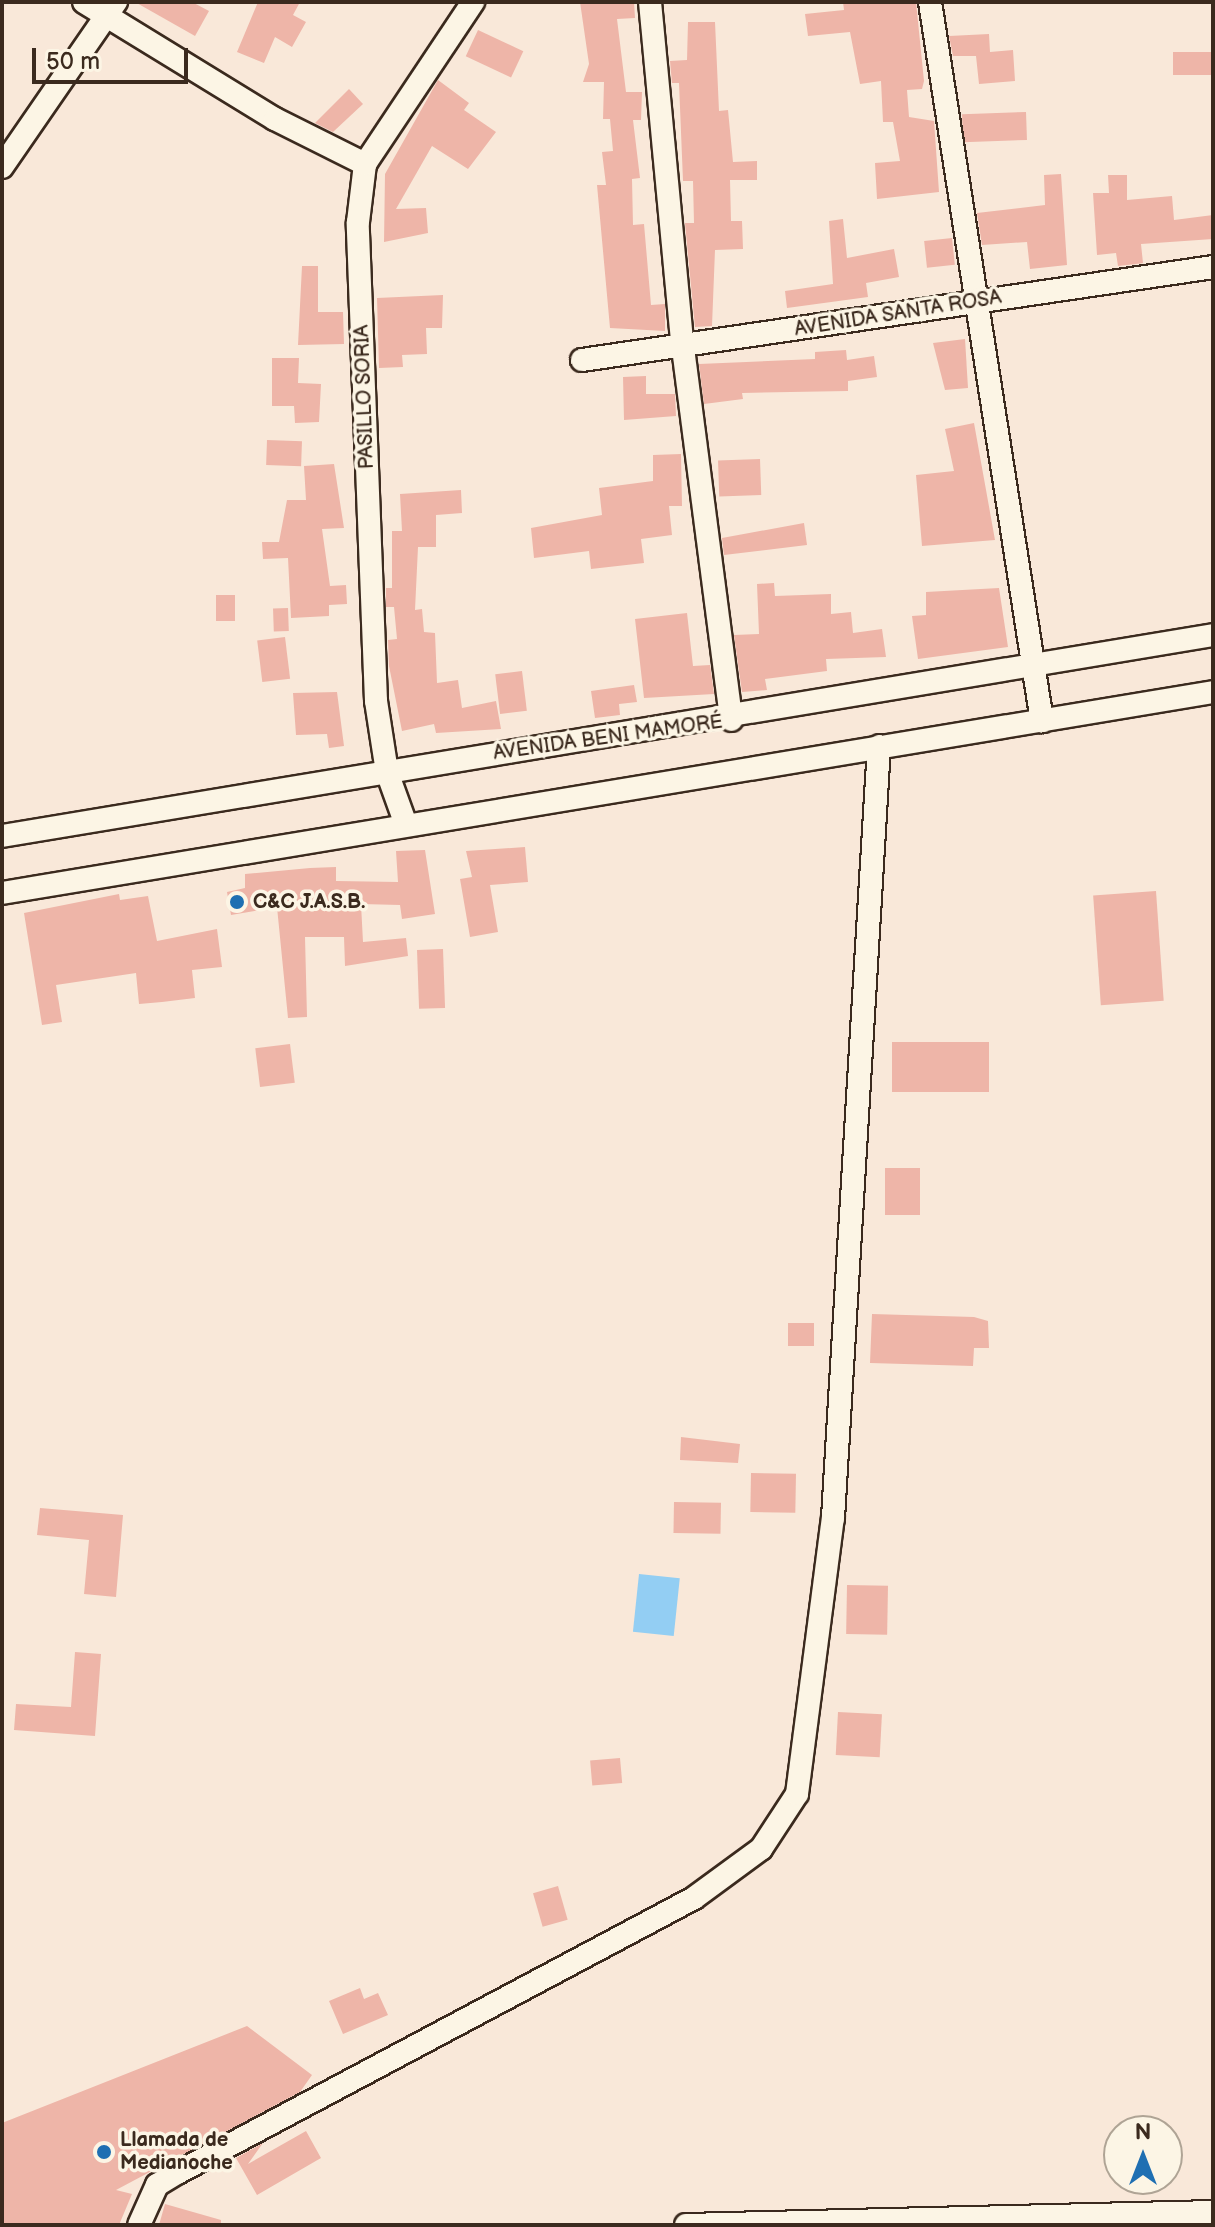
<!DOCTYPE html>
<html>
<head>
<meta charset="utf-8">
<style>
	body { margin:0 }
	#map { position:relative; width:1215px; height:2227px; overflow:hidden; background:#f9e8d9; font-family:"Balsamiq Sans",sans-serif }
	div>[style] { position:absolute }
	.water>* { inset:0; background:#93cef3; transform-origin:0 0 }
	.building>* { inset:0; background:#eeb5a8; transform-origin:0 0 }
	.roads { filter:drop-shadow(2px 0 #3b2a1e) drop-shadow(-2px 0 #3b2a1e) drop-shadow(0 2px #3b2a1e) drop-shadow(0 -2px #3b2a1e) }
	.minor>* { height:22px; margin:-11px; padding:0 11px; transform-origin:11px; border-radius:11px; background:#fcf5e5 }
	.dots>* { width:22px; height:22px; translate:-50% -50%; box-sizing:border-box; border:4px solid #fcf5e5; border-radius:50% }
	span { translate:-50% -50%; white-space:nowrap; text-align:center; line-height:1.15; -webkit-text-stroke:7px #fcf5e5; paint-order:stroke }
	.street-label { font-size:20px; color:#3b2a1e }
	.poi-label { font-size:20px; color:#3b2a1e; font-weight:700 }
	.left { translate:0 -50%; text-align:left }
	.frame { position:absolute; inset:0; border:4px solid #3b2a1e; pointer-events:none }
	.north { position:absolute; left:1103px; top:2115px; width:80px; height:80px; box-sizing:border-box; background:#fcf5e5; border:2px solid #afa495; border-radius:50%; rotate:0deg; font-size:22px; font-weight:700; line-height:32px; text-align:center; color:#3b2a1e }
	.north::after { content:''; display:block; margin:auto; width:28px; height:36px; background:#1f6fb2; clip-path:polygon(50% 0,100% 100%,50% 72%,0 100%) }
	.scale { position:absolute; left:32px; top:48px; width:156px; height:36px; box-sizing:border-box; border:4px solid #3b2a1e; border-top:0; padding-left:10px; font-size:24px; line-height:28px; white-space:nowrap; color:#3b2a1e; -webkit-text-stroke:6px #fcf5e5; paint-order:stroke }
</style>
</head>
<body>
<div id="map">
	<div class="water">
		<div style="left:639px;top:1574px;width:41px;height:58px;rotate:6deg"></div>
	</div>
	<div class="building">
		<div style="clip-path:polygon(135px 2px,192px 2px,209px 11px,195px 36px)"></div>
		<div style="clip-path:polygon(258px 2px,300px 2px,293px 15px,306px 22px,292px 47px,275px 37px,264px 63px,237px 52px)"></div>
		<div style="clip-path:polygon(580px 2px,634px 2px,635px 18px,617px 19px,626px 92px,642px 92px,641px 120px,633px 120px,640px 178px,632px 179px,633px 225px,644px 224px,651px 305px,665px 304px,665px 331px,610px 328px,597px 185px,606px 185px,602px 152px,613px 151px,610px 119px,603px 119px,604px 82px,583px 82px,589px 64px)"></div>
		<div style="clip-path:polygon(843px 2px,916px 2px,924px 81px,922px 89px,907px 90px,909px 117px,934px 121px,939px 192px,877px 199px,875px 163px,900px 161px,893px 122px,883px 122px,881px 81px,860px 84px,850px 32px,808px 36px,805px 14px,844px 10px)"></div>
		<div style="clip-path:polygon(688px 22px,715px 22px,719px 111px,728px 110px,733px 162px,757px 161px,757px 180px,730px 180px,731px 221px,742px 221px,743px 249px,715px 250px,712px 326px,695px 327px,685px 223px,694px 223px,693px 181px,683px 181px,679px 83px,672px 83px,670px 61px,687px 60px)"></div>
		<div style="left:478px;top:30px;width:50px;height:29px;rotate:25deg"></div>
		<div style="clip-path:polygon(989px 34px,990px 52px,1013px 50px,1015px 81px,979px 84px,976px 56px,953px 56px,949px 36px)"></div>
		<div style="left:1213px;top:52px;width:23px;height:40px;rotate:90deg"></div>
		<div style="clip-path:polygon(438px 80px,469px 103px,464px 110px,496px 132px,468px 169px,432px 146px,396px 209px,426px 208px,428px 233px,384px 242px,385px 174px)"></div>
		<div style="clip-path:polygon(349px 89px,363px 104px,333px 132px,315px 123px)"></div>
		<div style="left:1026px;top:112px;width:28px;height:64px;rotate:88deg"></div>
		<div style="clip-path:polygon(1061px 174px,1067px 265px,1030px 269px,1027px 242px,982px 245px,977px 213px,1045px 205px,1044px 175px)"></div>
		<div style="clip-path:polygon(1108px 175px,1127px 175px,1127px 200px,1172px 196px,1174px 220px,1213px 215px,1213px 239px,1141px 244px,1143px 263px,1136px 264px,1118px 266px,1116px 253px,1097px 255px,1093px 193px,1109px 193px)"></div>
		<div style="clip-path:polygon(843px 219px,847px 258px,894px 249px,899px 277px,866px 283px,868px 297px,787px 308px,785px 291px,833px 284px,829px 221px)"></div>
		<div style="left:952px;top:238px;width:27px;height:28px;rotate:84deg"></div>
		<div style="clip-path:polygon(302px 266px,318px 266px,318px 312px,343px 312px,344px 344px,298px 345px)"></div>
		<div style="clip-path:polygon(443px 295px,442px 328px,426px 328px,427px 354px,402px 355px,403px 367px,379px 368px,377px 298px)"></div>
		<div style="clip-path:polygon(965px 339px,968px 388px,945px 390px,933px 343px)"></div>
		<div style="clip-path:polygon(846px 350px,847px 360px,874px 356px,877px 377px,848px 381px,848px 391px,742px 393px,743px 399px,704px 404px,699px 364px,815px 359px,815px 352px)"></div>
		<div style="clip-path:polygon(272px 358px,299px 358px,298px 383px,321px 384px,319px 422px,295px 423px,294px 406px,272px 406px)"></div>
		<div style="clip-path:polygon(646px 376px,646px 394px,675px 394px,676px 416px,624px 420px,623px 377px)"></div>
		<div style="clip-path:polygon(974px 423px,995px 540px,922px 546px,916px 475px,954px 471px,945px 429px)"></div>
		<div style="left:267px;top:440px;width:35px;height:25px;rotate:2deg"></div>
		<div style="clip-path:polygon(681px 454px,682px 506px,669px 506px,672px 535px,641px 539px,644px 563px,591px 569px,589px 551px,534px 558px,531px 528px,602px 515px,599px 488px,653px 481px,653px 455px)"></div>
		<div style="left:760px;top:459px;width:36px;height:42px;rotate:88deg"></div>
		<div style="clip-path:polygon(334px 464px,344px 528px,322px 529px,330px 586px,346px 585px,347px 604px,329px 605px,329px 616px,291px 618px,288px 558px,263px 559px,262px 542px,279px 542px,287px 500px,306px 500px,304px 466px)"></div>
		<div style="clip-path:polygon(461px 490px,462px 513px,436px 515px,436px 547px,418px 547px,415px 610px,422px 609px,424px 632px,435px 633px,437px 683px,458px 680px,462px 708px,496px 701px,501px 729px,436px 733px,434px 724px,402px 731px,389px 666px,388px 640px,397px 639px,394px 607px,386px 607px,386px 588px,392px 588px,392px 531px,402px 531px,400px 494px)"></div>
		<div style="clip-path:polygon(804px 523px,807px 545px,724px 555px,722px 538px)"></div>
		<div style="clip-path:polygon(774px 583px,775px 596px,831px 594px,831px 614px,851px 612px,853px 633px,882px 629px,886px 657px,826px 659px,827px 671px,765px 679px,767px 690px,742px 692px,734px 635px,759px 634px,757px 584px)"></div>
		<div style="clip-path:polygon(999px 588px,1008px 647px,918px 659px,912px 616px,926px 615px,926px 592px)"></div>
		<div style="left:216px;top:595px;width:19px;height:26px"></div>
		<div style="left:288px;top:608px;width:23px;height:15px;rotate:88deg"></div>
		<div style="clip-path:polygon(687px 613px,693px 666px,710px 665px,714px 694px,644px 698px,635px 619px)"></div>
		<div style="left:285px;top:637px;width:42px;height:28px;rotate:83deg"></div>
		<div style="left:522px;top:671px;width:40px;height:27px;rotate:83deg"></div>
		<div style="clip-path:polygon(634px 685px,637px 702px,619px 704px,620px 715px,595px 718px,591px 691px)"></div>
		<div style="clip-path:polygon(337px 692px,344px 746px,329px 748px,327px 734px,296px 735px,293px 693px)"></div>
		<div style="clip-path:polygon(525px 847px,528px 882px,490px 885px,498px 932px,470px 937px,460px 879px,472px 877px,466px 851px)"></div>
		<div style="clip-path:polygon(425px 850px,435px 914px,402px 919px,400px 905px,361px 904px,363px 942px,406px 938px,408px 956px,345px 966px,344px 937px,305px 937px,307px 1017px,288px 1018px,277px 907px,231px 915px,227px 892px,245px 888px,245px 874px,310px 868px,336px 867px,336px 881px,398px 882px,396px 851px)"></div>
		<div style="left:1156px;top:891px;width:110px;height:63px;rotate:86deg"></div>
		<div style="clip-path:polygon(119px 894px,120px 900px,148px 896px,157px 941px,217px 929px,222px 967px,192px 970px,195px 998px,162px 1002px,139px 1004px,136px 973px,56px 985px,62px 1022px,42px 1025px,24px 913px)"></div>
		<div style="left:443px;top:949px;width:59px;height:26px;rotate:88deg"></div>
		<div style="left:989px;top:1042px;width:50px;height:97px;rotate:90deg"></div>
		<div style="left:290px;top:1044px;width:39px;height:35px;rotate:83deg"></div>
		<div style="left:885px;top:1168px;width:35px;height:47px"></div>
		<div style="clip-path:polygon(872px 1314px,974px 1317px,988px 1321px,989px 1348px,974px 1348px,973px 1366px,870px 1363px)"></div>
		<div style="left:788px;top:1323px;width:26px;height:23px"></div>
		<div style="clip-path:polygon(681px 1437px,740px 1444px,738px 1463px,680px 1460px)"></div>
		<div style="left:751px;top:1473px;width:45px;height:39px;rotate:1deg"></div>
		<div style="left:674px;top:1502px;width:47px;height:31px;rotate:1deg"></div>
		<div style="clip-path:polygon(40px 1508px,123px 1515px,116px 1597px,84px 1594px,89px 1540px,37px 1535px)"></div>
		<div style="left:847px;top:1585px;width:41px;height:49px;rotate:1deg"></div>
		<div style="clip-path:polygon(75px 1652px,101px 1654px,95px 1736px,14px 1730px,16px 1704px,71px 1707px)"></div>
		<div style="left:838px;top:1712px;width:44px;height:43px;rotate:3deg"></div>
		<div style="left:620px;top:1758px;width:25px;height:30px;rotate:85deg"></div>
		<div style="left:558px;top:1886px;width:35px;height:26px;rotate:74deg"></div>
		<div style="clip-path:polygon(360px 1988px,364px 1999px,378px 1993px,388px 2015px,343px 2034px,329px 2001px)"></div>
		<div style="clip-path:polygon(247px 2026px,312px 2075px,300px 2092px,116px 2190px,132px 2194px,119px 2225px,2px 2225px,2px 2123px)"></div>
		<div style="clip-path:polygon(306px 2131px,321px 2158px,257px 2195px,236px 2158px,263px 2143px,248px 2164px)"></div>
		<div style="clip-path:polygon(165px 2204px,221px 2220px,221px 2225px,159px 2225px)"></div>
	</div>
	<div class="roads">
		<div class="minor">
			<div style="left:84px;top:2px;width:224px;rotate:31.5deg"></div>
			<div style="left:275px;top:119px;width:101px;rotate:26.6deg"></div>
			<div style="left:650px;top:2px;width:348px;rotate:84.6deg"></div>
			<div style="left:683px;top:348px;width:375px;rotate:82.6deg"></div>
			<div style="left:930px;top:2px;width:728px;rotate:81.15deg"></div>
			<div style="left:2px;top:167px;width:201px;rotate:-55.4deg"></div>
			<div style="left:582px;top:360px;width:638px;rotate:-8.38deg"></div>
			<div style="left:405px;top:822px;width:53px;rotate:-109.8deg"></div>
			<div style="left:387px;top:772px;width:72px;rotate:-98.8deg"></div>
			<div style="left:376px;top:701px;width:479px;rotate:-92.2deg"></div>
			<div style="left:358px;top:222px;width:58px;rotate:-83.1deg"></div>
			<div style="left:365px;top:164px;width:195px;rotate:-56.3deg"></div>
			<div style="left:2px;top:836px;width:1228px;rotate:-9.42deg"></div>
			<div style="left:2px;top:893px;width:1228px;rotate:-9.42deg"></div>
			<div style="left:139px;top:2225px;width:44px;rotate:-65.8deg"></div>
			<div style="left:157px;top:2185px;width:26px;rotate:-31deg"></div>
			<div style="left:179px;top:2172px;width:583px;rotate:-28.01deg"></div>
			<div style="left:694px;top:1898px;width:83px;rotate:-36.2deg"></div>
			<div style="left:761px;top:1849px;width:66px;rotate:-56.8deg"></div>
			<div style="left:797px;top:1794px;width:278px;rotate:-82.6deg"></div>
			<div style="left:833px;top:1518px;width:773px;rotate:-86.59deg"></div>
			<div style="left:686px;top:2225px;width:527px;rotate:-1.41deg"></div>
		</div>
	</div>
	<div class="dots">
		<div style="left:237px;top:902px;background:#1f6fb2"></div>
		<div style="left:104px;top:2152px;background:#1f6fb2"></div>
	</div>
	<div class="street-label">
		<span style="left:898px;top:314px;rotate:-9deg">AVENIDA SANTA ROSA</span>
		<span style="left:365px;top:397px;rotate:-92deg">PASILLO SORIA</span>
		<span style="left:608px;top:738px;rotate:-8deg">AVENIDA BENI MAMORÉ</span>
	</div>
	<div class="poi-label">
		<span class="left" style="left:253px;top:902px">C&amp;C J.A.S.B.</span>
		<span class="left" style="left:120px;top:2152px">Llamada de<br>Medianoche</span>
	</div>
	<div class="frame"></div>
	<div class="north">N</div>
	<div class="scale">50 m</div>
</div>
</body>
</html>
